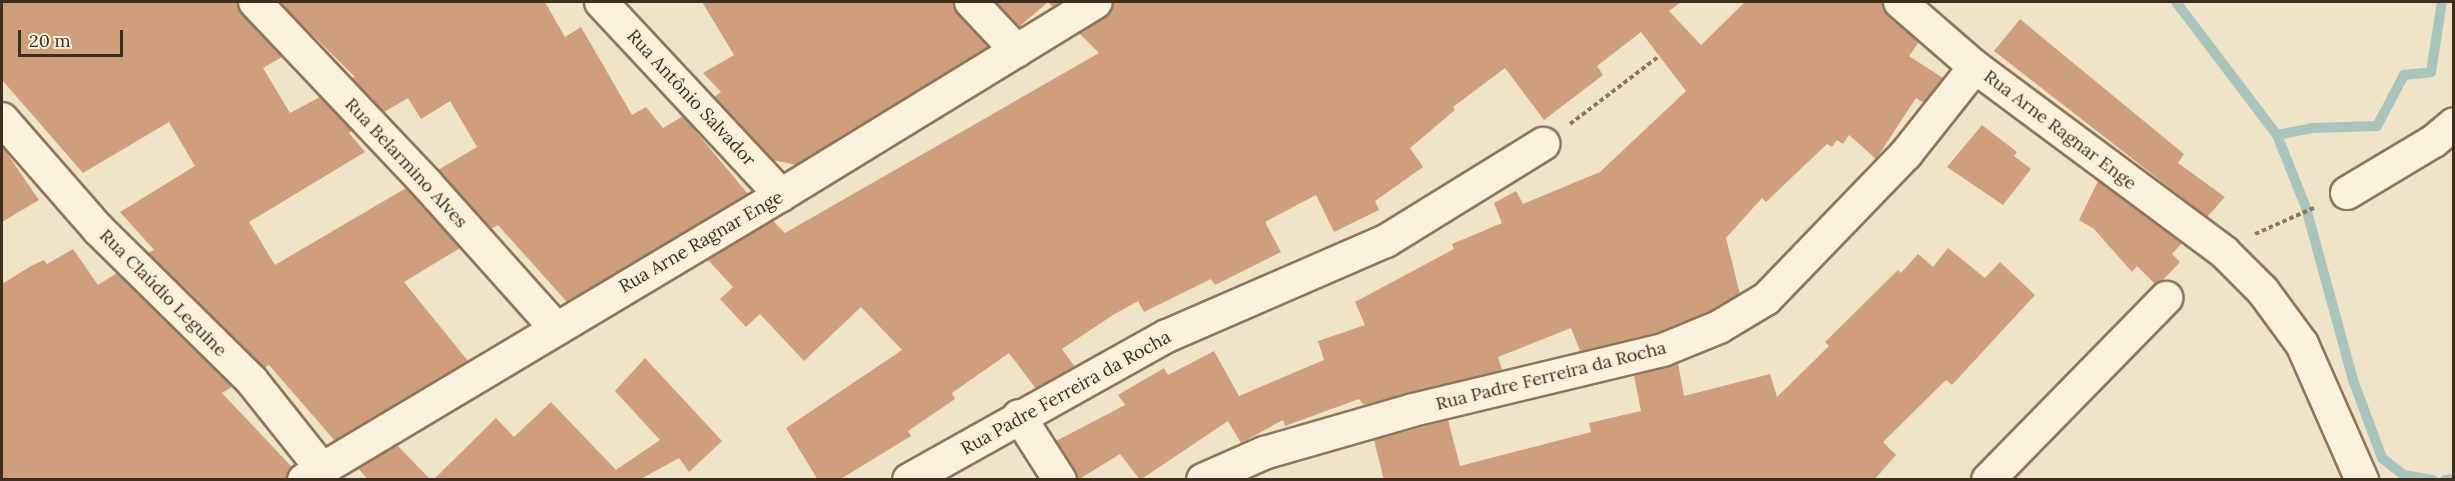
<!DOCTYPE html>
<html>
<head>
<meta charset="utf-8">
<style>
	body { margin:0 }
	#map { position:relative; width:2455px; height:481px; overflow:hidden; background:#f0e4c8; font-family:Lora,serif }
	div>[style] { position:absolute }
	.stream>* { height:10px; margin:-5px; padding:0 5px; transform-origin:5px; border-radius:5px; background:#a9c4bc }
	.building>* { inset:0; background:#cf9f7d }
	.path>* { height:4px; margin-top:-2px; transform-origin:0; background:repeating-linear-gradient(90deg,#8d765c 0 4.5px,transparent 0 7.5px) }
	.roads { filter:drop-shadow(2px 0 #8d765c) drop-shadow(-2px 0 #8d765c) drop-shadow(0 2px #8d765c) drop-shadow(0 -2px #8d765c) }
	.street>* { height:32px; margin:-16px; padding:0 16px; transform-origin:16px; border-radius:16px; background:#faf1dc }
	span { translate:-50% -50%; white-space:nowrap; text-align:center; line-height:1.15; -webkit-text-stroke:5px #f7eed8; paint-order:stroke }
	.street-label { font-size:18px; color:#3d2e20 }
	.frame { position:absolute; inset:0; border:3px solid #3d2e20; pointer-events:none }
	.scale { position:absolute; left:18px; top:30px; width:105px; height:27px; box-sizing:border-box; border:3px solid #3d2e20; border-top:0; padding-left:8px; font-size:18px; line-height:21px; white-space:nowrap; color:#3d2e20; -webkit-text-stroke:4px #f7eed8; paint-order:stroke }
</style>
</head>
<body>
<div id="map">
	<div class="stream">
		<div style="left:2176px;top:2px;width:167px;rotate:52.8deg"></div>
		<div style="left:2277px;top:135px;width:79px;rotate:68.3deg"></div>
		<div style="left:2306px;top:208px;width:178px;rotate:74.7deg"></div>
		<div style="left:2353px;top:380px;width:83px;rotate:69.6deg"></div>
		<div style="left:2382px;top:458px;width:28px;rotate:38deg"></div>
		<div style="left:2404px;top:475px;width:29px;rotate:10deg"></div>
		<div style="left:2277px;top:135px;width:37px;rotate:-11deg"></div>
		<div style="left:2313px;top:128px;width:64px;rotate:-1.8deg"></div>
		<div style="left:2377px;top:126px;width:58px;rotate:-62.1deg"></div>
		<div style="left:2404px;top:75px;width:27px;rotate:-6deg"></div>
		<div style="left:2431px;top:72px;width:71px;rotate:-81.1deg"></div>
		<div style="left:2445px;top:480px;width:9px;rotate:-6deg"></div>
	</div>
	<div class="building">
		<div style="clip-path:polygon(2px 2px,238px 2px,242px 14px,282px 57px,263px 68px,290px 113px,320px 97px,352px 131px,349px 133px,365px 152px,249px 222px,275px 265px,406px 188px,460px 248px,404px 282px,468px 361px,335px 441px,269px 365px,264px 368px,148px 253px,154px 250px,120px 212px,195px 166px,169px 122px,83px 173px,2px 80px)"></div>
		<div style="clip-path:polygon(279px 2px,545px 2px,565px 37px,581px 27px,632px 115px,646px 107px,663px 128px,683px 116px,748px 194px,567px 302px,498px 225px,491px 229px,438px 170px,477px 147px,450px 101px,421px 119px,408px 98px,384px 112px,352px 78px,355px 77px)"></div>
		<div style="clip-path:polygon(702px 2px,954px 2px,958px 14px,988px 47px,796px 165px,773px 160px,714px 97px,721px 92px,703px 73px,734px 55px)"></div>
		<div style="clip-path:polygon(995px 2px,1062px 2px,1053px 7px,1048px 2px,1019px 27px)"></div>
		<div style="clip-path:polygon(1114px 2px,1681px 2px,1669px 11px,1701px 45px,1745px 2px,1882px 2px,1888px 15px,1919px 42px,1909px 56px,1943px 78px,1924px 103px,1916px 98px,1876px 159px,1849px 135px,1843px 144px,1837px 140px,1832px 147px,1827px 144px,1766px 202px,1762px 198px,1726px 238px,1740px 294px,1711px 311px,1657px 333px,1580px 351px,1571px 328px,1498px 357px,1502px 370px,1364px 405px,1359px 399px,1285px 426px,1283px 420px,1241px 443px,1228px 421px,1140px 480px,1120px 454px,1078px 480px,1056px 441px,1125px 405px,1118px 395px,1164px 368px,1168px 375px,1214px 351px,1239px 396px,1324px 360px,1318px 341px,1365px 325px,1355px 302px,1454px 249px,1452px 244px,1502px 223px,1494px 203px,1516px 191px,1523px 204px,1600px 172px,1686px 91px,1641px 32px,1597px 66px,1603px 75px,1544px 120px,1505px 68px,1453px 107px,1455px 110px,1410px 148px,1423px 167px,1375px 201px,1379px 210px,1334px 232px,1316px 195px,1265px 222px,1281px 252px,1215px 285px,1211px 279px,1144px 312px,1138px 301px,1113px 315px,1062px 349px,1075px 367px,1036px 389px,1009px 353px,952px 393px,955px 399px,908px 431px,911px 436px,839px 480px,818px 480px,786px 428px,902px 350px,861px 307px,804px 361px,760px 314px,746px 327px,720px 299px,733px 287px,708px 260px,773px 221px,785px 233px,1099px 53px,1079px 33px,1106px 17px)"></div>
		<div style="clip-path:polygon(2020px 19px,2184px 154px,2178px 163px,2225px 197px,2207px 217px,1994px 51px)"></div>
		<div style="clip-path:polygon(1982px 125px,2017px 152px,2014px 156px,2031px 169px,2003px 205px,1947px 167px)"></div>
		<div style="clip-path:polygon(2px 146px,39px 200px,2px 222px)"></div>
		<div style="clip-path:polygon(2098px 181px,2182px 243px,2172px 254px,2180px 262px,2162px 281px,2155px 284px,2137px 266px,2132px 272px,2094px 229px,2079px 220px)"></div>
		<div style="clip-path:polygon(1948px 248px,1985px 278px,2000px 262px,2035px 295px,1952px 385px,1946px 380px,1883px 442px,1896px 455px,1874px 480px,1384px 480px,1374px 440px,1448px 420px,1460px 466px,1591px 432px,1589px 423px,1641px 411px,1634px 376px,1678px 363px,1684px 396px,1770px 374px,1777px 397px,1829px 346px,1825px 342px,1898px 270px,1901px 273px,1918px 254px,1933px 267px)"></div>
		<div style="clip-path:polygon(73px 249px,98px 285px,117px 273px,232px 387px,222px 393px,292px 467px,286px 480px,2px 480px,2px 284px,31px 266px,44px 260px,47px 264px)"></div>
		<div style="clip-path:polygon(645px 358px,722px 441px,689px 472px,679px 458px,639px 480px,433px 480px,496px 418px,514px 437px,551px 402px,616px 470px,660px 440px,615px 391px)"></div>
		<div style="clip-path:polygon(397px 445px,431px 480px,368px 480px,358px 468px)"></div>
	</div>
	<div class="path">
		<div style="left:1570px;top:124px;width:111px;rotate:-37.3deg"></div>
		<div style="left:2255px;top:234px;width:67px;rotate:-23.9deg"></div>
	</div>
	<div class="roads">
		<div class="street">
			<div style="left:255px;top:2px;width:250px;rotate:46.6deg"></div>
			<div style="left:427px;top:184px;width:192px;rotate:48.2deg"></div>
			<div style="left:601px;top:2px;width:264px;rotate:47deg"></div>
			<div style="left:971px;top:2px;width:67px;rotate:46.8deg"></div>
			<div style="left:1900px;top:2px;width:99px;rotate:40.9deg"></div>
			<div style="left:1975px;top:67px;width:310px;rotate:36.6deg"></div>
			<div style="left:2224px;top:252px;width:55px;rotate:45deg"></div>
			<div style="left:2263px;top:291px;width:66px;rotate:53.7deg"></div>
			<div style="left:2302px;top:344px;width:149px;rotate:66.2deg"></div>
			<div style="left:2px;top:119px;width:147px;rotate:48.9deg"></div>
			<div style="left:99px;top:230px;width:215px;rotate:44.6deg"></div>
			<div style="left:252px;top:381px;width:112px;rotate:51.5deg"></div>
			<div style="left:2347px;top:193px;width:101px;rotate:-30.9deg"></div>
			<div style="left:2434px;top:141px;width:26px;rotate:-40deg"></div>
			<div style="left:1019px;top:416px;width:76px;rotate:57.4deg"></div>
			<div style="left:304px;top:480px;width:556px;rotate:-30.86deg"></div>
			<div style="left:781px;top:195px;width:369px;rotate:-31.5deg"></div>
			<div style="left:909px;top:480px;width:295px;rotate:-29.2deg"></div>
			<div style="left:1167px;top:336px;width:239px;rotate:-23.5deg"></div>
			<div style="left:1386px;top:241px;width:185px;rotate:-31.7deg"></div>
			<div style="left:1203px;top:480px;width:67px;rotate:-23.9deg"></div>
			<div style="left:1264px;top:453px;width:155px;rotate:-16.1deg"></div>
			<div style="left:1413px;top:410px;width:257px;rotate:-13.5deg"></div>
			<div style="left:1663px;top:350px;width:61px;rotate:-22.3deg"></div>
			<div style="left:1719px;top:327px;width:55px;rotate:-30.8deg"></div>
			<div style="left:1766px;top:299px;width:202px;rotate:-46deg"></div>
			<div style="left:1906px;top:154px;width:111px;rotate:-51.6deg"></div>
			<div style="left:1988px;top:480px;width:255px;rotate:-45.6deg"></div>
		</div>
	</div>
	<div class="street-label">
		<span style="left:691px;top:98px;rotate:47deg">Rua Antônio Salvador</span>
		<span style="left:2060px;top:130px;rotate:37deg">Rua Arne Ragnar Enge</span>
		<span style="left:406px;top:163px;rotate:47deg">Rua Belarmino Alves</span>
		<span style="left:701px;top:242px;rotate:-30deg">Rua Arne Ragnar Enge</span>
		<span style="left:163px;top:293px;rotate:45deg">Rua Claúdio Leguine</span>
		<span style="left:1551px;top:376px;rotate:-14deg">Rua Padre Ferreira da Rocha</span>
		<span style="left:1066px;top:393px;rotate:-29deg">Rua Padre Ferreira da Rocha</span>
	</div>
	<div class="frame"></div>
	<div class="scale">20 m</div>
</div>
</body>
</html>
